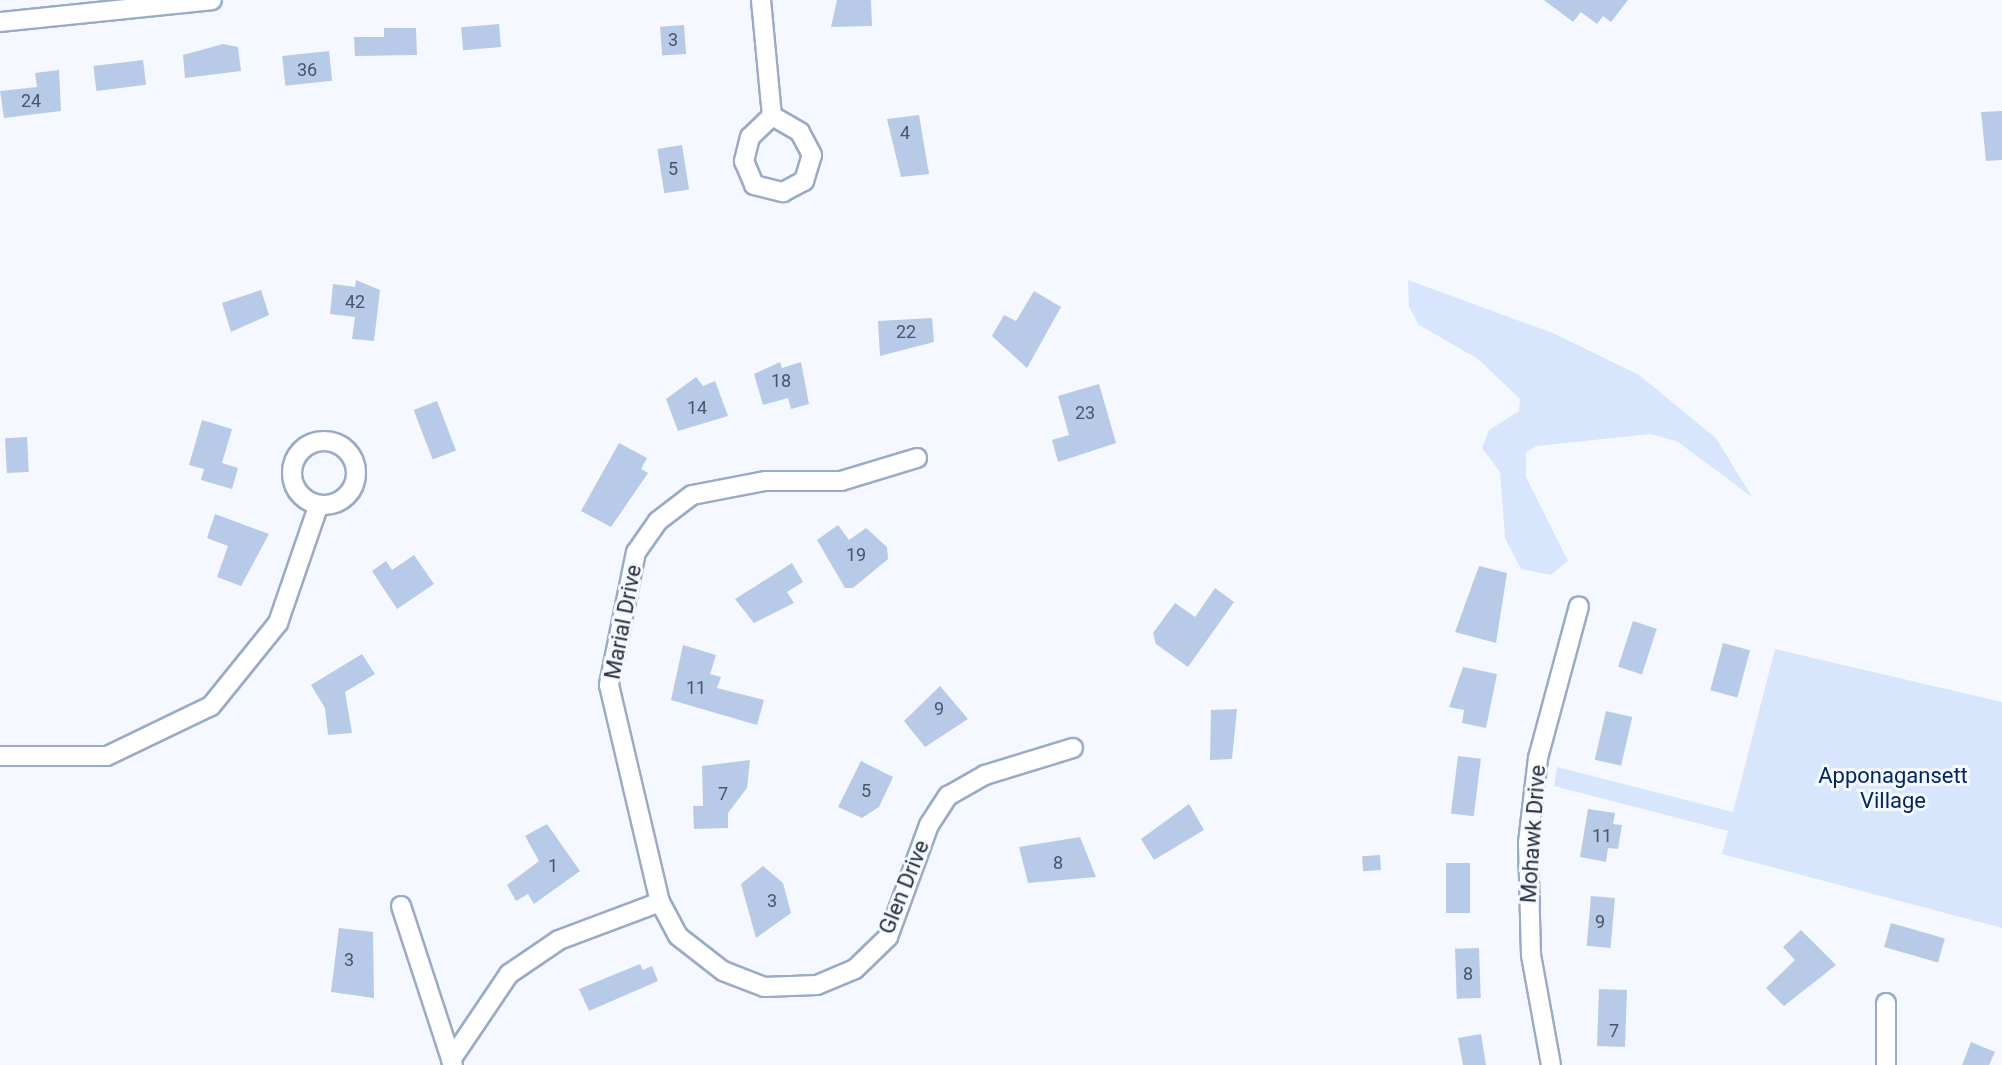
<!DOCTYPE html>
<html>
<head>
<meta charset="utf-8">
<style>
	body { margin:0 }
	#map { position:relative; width:2002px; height:1065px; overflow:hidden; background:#f5f9ff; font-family:Roboto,sans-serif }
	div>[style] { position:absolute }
	.green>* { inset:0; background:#d7e6fd }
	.building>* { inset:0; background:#b7cae8; transform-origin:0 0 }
	.roads { filter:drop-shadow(2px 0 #99abc8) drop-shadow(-2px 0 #99abc8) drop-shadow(0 2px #99abc8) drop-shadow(0 -2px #99abc8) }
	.street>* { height:18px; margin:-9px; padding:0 9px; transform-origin:9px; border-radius:9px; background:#fff }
	.street>.ring { margin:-9px; padding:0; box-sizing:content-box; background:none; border:18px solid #fff; border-radius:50% }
	span { translate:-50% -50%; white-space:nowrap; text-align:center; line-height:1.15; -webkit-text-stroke:6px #f5f9ff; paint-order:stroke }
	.number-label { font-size:18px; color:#4a5565 }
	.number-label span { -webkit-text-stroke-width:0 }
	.street-label { font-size:22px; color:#262e39 }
	.park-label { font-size:22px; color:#002762 }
</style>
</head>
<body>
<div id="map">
	<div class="green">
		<div style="clip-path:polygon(1408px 280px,1553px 333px,1639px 375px,1716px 438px,1752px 497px,1678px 442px,1651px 434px,1537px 446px,1526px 452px,1526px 477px,1568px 561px,1551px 575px,1521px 569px,1505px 538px,1500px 472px,1482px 448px,1489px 430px,1519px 411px,1520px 399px,1478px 359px,1419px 325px,1409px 307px)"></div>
		<div style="clip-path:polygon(1775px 649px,2002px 702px,2002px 928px,1722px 854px,1728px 831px,1554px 786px,1557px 767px,1733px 812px)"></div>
	</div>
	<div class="building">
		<div style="clip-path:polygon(837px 0,871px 0,872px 26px,831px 27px)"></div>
		<div style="clip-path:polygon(1544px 0,1628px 0,1611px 22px,1603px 16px,1597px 24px,1581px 12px,1573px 22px)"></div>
		<div style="left:499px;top:24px;width:23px;height:38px;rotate:85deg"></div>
		<div style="left:684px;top:25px;width:29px;height:24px;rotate:86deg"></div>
		<div style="clip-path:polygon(384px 28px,416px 28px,417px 55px,355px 56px,354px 37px,384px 37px)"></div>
		<div style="clip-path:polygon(223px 44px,238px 47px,241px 71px,185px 78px,183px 55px)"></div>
		<div style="left:329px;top:51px;width:30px;height:47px;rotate:84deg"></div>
		<div style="left:143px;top:60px;width:25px;height:50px;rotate:83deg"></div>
		<div style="clip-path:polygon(59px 70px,61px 111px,4px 118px,0 91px,37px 87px,35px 73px)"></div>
		<div style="clip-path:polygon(2002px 111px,2002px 160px,1986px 161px,1981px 112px)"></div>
		<div style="clip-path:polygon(919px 115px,929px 174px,901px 177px,887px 119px)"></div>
		<div style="left:682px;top:145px;width:45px;height:25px;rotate:81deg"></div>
		<div style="clip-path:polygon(356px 280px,380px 290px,374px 341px,352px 339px,355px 317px,330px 314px,333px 284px,355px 287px)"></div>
		<div style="clip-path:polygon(261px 290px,269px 315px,231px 332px,222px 303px)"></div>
		<div style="clip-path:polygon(1034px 291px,1061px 307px,1027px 368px,992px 336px,1004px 315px,1016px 321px)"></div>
		<div style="clip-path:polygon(932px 318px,934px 342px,880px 356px,878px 321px)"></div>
		<div style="clip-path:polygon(780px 362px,782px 368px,801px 362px,809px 404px,791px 409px,788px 398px,763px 405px,754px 374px)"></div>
		<div style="clip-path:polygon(696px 377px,703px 386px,715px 381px,728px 416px,678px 431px,666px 399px)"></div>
		<div style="clip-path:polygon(1099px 384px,1116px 443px,1058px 462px,1052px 440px,1069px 435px,1058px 396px)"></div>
		<div style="left:437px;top:401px;width:53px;height:25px;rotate:69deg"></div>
		<div style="clip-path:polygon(202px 420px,232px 429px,222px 463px,238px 468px,232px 489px,201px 480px,204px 469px,189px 465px)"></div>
		<div style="left:27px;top:437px;width:35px;height:22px;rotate:87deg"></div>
		<div style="clip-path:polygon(619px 443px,647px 458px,641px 469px,648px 473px,611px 527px,581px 511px)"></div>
		<div style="clip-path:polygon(215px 514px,269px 534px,241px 586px,217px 577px,228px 546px,207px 538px)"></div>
		<div style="clip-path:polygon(838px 525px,849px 540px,866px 528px,887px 547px,888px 559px,853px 588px,845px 588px,817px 540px)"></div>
		<div style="clip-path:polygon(414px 555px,434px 584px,397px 609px,372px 571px,386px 561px,392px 570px)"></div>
		<div style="clip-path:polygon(792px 563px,803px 582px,787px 592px,794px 603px,754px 623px,735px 599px)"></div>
		<div style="clip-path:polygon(1479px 566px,1507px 573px,1496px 643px,1455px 632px)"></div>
		<div style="clip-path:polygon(1215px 588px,1234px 602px,1188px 667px,1156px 644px,1153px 633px,1175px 603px,1195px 617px)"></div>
		<div style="left:1633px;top:621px;width:25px;height:48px;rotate:18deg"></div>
		<div style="left:1723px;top:643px;width:28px;height:49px;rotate:15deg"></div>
		<div style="clip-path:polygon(683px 645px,716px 655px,710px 674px,721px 677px,717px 688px,764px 700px,757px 725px,671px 700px)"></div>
		<div style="clip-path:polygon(362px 654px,375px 674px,345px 692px,352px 733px,328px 735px,325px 708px,311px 685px)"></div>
		<div style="clip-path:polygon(1463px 667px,1497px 674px,1486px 728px,1462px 723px,1464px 710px,1449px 707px)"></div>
		<div style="clip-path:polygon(940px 686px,968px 719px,925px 747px,904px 721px)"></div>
		<div style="clip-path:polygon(1237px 709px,1232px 759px,1210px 760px,1211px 710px)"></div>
		<div style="left:1606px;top:711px;width:27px;height:50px;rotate:13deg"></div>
		<div style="left:1458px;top:756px;width:23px;height:58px;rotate:7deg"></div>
		<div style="clip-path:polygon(750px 760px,747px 788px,728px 813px,728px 828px,694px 829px,693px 806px,703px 806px,702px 766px)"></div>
		<div style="clip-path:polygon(861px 761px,893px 777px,879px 807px,862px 818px,838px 807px)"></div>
		<div style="clip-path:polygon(1189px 804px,1204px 830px,1154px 860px,1141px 839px)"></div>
		<div style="clip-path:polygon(1588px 809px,1615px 813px,1613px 824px,1622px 825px,1618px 849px,1608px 848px,1606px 862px,1580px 857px)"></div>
		<div style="clip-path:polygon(547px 824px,580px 871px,534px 904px,528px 894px,516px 901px,507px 885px,539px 861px,525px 836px)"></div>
		<div style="clip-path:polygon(1080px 837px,1096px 877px,1028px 883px,1019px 847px)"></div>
		<div style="left:1380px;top:855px;width:15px;height:18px;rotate:86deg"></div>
		<div style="left:1446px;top:863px;width:24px;height:50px"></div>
		<div style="clip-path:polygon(763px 866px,783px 883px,791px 913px,756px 938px,741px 884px)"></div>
		<div style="left:1591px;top:896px;width:24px;height:50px;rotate:5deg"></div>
		<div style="left:1891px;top:923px;width:56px;height:25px;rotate:16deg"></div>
		<div style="clip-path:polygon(339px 928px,373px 932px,374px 998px,331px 992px)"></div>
		<div style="clip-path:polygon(1801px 930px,1836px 965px,1784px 1006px,1766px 988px,1795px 960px,1783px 947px)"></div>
		<div style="left:1479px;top:948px;width:50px;height:24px;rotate:88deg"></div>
		<div style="clip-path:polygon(640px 964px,643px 970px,652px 966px,658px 981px,589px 1011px,579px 989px)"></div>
		<div style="left:1599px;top:989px;width:28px;height:57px;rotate:2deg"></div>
		<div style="clip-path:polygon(1481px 1034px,1486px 1065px,1463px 1065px,1458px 1038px)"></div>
		<div style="clip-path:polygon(1971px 1042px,1995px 1052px,1989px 1065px,1962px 1065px)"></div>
	</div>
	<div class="roads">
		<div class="street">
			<div style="left:761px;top:0;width:117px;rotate:84.6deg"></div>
			<div style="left:772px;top:116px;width:30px;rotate:136deg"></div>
			<div style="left:750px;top:137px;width:25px;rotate:104deg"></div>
			<div style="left:744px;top:161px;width:26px;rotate:67deg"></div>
			<div style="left:754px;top:185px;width:30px;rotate:14deg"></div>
			<div style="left:783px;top:192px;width:24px;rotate:-28deg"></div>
			<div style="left:804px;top:181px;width:27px;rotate:-73deg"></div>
			<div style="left:812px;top:155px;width:26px;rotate:-118deg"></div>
			<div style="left:800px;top:132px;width:32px;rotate:-150deg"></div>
			<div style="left:0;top:22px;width:213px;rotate:-5.9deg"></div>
			<div class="ring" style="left:292px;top:441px;width:46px;height:46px"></div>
			<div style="left:917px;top:458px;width:79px;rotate:163.2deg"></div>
			<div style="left:841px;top:481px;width:76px;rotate:180deg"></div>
			<div style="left:765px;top:481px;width:74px;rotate:169.1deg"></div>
			<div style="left:692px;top:495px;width:43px;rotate:142.6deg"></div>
			<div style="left:658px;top:521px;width:38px;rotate:125deg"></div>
			<div style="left:636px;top:552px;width:136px;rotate:101.5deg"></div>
			<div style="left:609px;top:685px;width:223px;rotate:76.8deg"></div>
			<div style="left:660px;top:902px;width:38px;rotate:62deg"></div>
			<div style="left:678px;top:936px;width:57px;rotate:37.9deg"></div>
			<div style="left:723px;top:971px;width:44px;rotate:21.3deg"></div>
			<div style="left:764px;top:987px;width:53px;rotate:-2.2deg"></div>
			<div style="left:817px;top:985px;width:41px;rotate:-22.8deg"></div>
			<div style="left:855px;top:969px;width:46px;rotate:-44.1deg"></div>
			<div style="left:888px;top:937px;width:119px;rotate:-69.9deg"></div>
			<div style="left:929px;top:825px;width:35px;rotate:-57deg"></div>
			<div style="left:948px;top:796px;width:43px;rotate:-29.6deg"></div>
			<div style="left:985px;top:775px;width:92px;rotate:-17.1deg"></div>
			<div style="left:0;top:756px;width:107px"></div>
			<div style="left:107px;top:756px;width:115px;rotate:-25.7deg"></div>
			<div style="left:211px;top:706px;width:107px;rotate:-51.1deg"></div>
			<div style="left:278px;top:623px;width:120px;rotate:-71deg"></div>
			<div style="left:401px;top:906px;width:167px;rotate:71.9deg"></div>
			<div style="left:1886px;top:1003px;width:62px;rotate:90deg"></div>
			<div style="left:451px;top:1060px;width:104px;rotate:-56deg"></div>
			<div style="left:509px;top:974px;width:60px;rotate:-34.2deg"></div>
			<div style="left:559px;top:940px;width:108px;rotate:-20.6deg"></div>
			<div style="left:1551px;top:1065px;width:112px;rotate:-100.3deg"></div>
			<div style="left:1531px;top:955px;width:112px;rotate:-91.5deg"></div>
			<div style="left:1528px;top:843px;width:86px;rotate:-83.3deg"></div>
			<div style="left:1538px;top:758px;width:157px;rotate:-74.9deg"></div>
		</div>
	</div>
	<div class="number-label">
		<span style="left:673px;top:40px">3</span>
		<span style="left:307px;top:70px">36</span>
		<span style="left:31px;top:101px">24</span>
		<span style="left:905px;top:133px">4</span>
		<span style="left:673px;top:169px">5</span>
		<span style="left:355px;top:302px">42</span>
		<span style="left:906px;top:332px">22</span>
		<span style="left:781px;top:381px">18</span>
		<span style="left:697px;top:408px">14</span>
		<span style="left:1085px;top:413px">23</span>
		<span style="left:856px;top:555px">19</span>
		<span style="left:696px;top:688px">11</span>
		<span style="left:939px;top:709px">9</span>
		<span style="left:866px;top:791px">5</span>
		<span style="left:723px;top:794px">7</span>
		<span style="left:1602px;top:836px">11</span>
		<span style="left:1058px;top:863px">8</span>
		<span style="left:553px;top:866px">1</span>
		<span style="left:772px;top:901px">3</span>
		<span style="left:1600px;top:922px">9</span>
		<span style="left:349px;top:960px">3</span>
		<span style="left:1468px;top:974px">8</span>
		<span style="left:1614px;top:1031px">7</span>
	</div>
	<div class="street-label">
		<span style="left:623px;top:622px;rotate:-79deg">Marial Drive</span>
		<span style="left:1533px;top:834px;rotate:-86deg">Mohawk Drive</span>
		<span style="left:904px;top:887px;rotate:-68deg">Glen Drive</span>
	</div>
	<div class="park-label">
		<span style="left:1893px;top:788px">Apponagansett<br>Village</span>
	</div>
</div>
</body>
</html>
